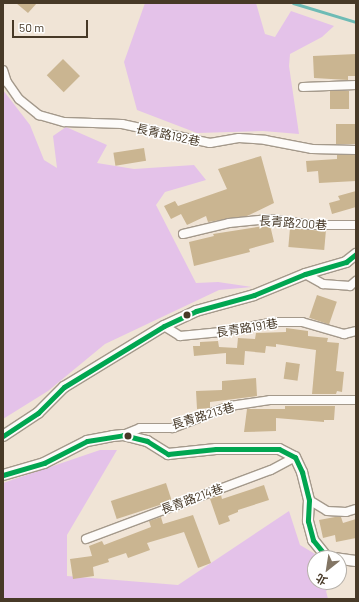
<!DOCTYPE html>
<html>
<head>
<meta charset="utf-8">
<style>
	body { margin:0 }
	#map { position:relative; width:359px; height:602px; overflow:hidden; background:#f0e4d6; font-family:Barlow,"Noto Sans TC",sans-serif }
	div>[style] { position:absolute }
	.green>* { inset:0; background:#e4c2e9 }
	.stream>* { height:3px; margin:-1.5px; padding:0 1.5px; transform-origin:1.5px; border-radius:1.5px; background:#6ebbb5 }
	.building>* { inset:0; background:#cab591; transform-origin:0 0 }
	.roads { filter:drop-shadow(1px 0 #a4998b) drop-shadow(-1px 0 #a4998b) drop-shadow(0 1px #a4998b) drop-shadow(0 -1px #a4998b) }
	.minor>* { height:8px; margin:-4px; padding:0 4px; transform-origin:4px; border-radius:4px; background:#fdfbf9 }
	.tertiary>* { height:10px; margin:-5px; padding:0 5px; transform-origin:5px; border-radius:5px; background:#fdfbf9 }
	.bus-1>* { height:5px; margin:-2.5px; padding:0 2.5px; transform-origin:2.5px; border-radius:2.5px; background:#00a651 }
	.dots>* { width:11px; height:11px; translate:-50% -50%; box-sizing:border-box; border:2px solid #fff; border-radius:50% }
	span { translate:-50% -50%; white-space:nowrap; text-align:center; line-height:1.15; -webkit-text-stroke:3px #fff; paint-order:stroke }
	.street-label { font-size:12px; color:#473927 }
	.frame { position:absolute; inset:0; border:4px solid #473927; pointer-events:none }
	.north { position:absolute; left:307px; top:550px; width:40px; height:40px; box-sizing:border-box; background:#fff; border:1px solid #b5b0a9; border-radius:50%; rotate:210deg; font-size:11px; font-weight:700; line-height:16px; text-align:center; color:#473927 }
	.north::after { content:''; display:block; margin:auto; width:14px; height:18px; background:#827564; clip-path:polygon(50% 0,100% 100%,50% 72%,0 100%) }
	.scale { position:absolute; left:12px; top:20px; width:76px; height:18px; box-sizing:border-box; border:2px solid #473927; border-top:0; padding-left:5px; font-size:12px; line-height:14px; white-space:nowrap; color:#473927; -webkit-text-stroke:3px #fff; paint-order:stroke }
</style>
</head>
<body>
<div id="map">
	<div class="green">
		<div style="clip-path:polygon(145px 3px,256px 3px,265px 34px,275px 37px,291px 11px,334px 26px,322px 37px,290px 54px,289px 66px,299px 134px,263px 131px,197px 133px,137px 110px,124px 62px)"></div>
		<div style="clip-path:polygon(3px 90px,30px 125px,44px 160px,57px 168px,53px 136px,66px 127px,107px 145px,97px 163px,134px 169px,194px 165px,206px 180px,165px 192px,156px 205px,196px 283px,218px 282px,252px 287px,219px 290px,105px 344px,48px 391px,3px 419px)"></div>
		<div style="clip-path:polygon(100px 450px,117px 450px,67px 535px,67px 576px,178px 585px,289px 511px,300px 545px,322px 558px,315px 558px,315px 582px,336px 582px,326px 591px,328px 599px,3px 599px,3px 483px)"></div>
	</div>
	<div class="stream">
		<div style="left:293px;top:3px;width:66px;rotate:16.8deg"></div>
	</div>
	<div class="building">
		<div style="clip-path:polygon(16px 3px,37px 3px,28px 13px)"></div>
		<div style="clip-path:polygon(356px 54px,356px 76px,348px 76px,348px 80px,314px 78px,313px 56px)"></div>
		<div style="left:63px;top:59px;width:24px;height:23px;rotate:45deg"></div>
		<div style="left:330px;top:91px;width:19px;height:18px"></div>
		<div style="left:356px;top:124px;width:20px;height:20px;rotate:90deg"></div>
		<div style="left:144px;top:148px;width:13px;height:31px;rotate:81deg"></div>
		<div style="clip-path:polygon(337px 155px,356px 155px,356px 181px,319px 183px,318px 171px,307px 172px,306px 161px,337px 159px)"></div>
		<div style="clip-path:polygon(261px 156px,274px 203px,247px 216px,208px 222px,206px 216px,187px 225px,181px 214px,171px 219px,164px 206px,175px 201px,178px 206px,227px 189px,218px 169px)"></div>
		<div style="clip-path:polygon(356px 191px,356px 207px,332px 214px,329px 203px,340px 200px,338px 196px)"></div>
		<div style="clip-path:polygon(270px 225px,274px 242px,249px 249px,250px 252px,194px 266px,189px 242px,214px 236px,213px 234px)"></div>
		<div style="left:290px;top:228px;width:36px;height:19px;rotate:5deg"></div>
		<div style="left:317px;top:295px;width:21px;height:24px;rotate:19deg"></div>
		<div style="clip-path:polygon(286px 328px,308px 331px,308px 336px,328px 338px,327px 342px,339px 343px,336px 371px,344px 372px,342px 392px,337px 391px,336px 394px,312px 394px,316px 350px,276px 344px,276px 347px,266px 346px,265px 353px,245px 351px,244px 365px,226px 364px,226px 353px,194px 356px,193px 346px,200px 346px,200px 342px,218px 341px,219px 347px,237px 348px,238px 338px,255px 339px,256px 333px,286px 332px)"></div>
		<div style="left:286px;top:362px;width:14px;height:17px;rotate:8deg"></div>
		<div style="clip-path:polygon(256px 378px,257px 396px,210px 402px,210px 408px,197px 409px,196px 391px,222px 390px,222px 381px)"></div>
		<div style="clip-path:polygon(285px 406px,335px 406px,334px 420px,324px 420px,324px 422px,276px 418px,276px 431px,244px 432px,247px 409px,285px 409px)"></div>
		<div style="left:166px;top:483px;width:19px;height:58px;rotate:72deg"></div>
		<div style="clip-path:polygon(264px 485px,269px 500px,238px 510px,238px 512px,228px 516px,230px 521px,219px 525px,210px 499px,221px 495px,222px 499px)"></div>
		<div style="clip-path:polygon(193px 515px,211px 563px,198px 568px,184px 532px,147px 543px,150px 550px,128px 558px,126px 553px,108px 559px,109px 562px,93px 567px,94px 576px,73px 579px,70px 559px,92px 556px,89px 546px,102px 541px,104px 545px,151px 527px,149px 521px,161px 517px,163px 524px)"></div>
		<div style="clip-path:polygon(335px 517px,341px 517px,343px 523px,356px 519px,356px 538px,336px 542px,335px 535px,323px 538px,319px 520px)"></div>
	</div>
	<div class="roads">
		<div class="minor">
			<div style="left:3px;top:70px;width:13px;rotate:72deg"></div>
			<div style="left:7px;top:82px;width:21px;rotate:55deg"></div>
			<div style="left:19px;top:99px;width:26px;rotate:39deg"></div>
			<div style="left:39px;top:115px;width:26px;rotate:16deg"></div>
			<div style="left:64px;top:122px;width:58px;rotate:2deg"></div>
			<div style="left:122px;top:124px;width:90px;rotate:12.2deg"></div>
			<div style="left:210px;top:143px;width:29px;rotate:-10deg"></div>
			<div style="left:239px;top:138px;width:26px;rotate:4deg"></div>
			<div style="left:265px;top:140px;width:48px;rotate:10.8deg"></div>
			<div style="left:312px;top:149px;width:44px;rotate:1.3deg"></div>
			<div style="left:303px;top:87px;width:53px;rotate:-2.2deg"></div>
			<div style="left:183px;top:234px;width:47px;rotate:-13.4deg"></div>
			<div style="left:229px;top:223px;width:40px;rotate:-5.7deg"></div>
			<div style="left:269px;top:219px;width:43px;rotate:7.9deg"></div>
			<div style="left:312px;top:225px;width:44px"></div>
			<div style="left:305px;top:274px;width:21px;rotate:29deg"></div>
			<div style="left:323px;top:284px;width:27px;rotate:4deg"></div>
			<div style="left:350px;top:286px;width:8px;rotate:-40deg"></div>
			<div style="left:164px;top:326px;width:19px;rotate:32deg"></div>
			<div style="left:180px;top:336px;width:41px;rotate:-5.6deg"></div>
			<div style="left:221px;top:332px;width:55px;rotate:-10.5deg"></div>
			<div style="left:275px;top:322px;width:27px"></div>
			<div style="left:302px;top:322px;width:44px;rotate:15.9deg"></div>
			<div style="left:344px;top:334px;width:12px;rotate:-14deg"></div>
			<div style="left:123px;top:435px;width:18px;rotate:-22deg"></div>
			<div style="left:140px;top:428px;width:33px"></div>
			<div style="left:173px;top:428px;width:61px;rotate:-21.1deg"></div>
			<div style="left:230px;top:406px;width:40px;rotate:-8.5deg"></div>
			<div style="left:270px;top:400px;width:86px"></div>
			<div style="left:309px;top:500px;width:21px;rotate:31deg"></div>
			<div style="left:327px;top:511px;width:19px;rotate:3deg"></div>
			<div style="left:346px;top:512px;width:10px;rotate:-17deg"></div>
			<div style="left:86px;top:539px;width:197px;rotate:-20.5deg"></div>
			<div style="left:271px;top:470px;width:27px;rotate:-28deg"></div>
		</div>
		<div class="tertiary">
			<div style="left:3px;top:436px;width:42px;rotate:-33.3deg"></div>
			<div style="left:38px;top:413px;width:37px;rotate:-45deg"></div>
			<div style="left:64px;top:387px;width:117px;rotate:-31.4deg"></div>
			<div style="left:164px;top:326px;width:35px;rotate:-25deg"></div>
			<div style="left:196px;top:311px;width:60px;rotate:-15.4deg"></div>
			<div style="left:254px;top:295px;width:55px;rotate:-22.4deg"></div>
			<div style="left:305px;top:274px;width:43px;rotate:-16.3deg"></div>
			<div style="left:346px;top:262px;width:13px;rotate:-39deg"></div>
			<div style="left:3px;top:475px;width:43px;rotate:-16.3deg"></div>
			<div style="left:44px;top:463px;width:48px;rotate:-27.1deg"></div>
			<div style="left:87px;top:441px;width:26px;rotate:-11deg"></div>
			<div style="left:113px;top:436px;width:10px;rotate:-6deg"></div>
			<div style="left:123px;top:435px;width:25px;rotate:14deg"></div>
			<div style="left:147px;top:441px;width:25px;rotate:32deg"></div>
			<div style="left:168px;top:454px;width:48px;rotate:-5.9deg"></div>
			<div style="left:216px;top:449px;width:63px"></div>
			<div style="left:279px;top:449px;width:18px;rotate:27deg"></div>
			<div style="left:295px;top:457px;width:17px;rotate:65deg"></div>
			<div style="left:302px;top:472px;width:29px;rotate:76deg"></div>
			<div style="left:309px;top:500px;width:21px;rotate:93deg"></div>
			<div style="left:308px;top:521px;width:20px;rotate:75deg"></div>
			<div style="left:313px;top:540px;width:22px;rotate:51deg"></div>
			<div style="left:327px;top:557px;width:29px;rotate:8deg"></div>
		</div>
	</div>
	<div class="bus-1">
		<div style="left:3px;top:436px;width:42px;rotate:-33.3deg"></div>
		<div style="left:38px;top:413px;width:37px;rotate:-45deg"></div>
		<div style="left:64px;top:387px;width:117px;rotate:-31.4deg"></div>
		<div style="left:164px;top:326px;width:35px;rotate:-25deg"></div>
		<div style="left:196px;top:311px;width:60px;rotate:-15.4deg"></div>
		<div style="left:254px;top:295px;width:55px;rotate:-22.4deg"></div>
		<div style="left:305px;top:274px;width:43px;rotate:-16.3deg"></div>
		<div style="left:346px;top:262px;width:13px;rotate:-39deg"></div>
		<div style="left:3px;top:475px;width:43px;rotate:-16.3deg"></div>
		<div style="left:44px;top:463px;width:48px;rotate:-27.1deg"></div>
		<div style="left:87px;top:441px;width:36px;rotate:-9deg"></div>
		<div style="left:123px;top:435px;width:25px;rotate:14deg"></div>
		<div style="left:147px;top:441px;width:25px;rotate:32deg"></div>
		<div style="left:168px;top:454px;width:48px;rotate:-5.9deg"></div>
		<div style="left:216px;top:449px;width:63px"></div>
		<div style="left:279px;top:449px;width:18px;rotate:27deg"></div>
		<div style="left:295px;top:457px;width:17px;rotate:65deg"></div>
		<div style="left:302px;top:472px;width:29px;rotate:76deg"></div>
		<div style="left:309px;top:500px;width:21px;rotate:93deg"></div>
		<div style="left:308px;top:521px;width:20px;rotate:75deg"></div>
		<div style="left:313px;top:540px;width:22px;rotate:51deg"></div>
		<div style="left:327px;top:557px;width:7px;rotate:8deg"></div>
	</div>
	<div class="dots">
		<div style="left:187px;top:315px;background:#473927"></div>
		<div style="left:128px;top:436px;background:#473927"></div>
	</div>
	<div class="street-label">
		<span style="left:168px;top:135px;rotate:12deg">長青路192巷</span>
		<span style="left:293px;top:223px;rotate:4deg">長青路200巷</span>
		<span style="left:247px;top:328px;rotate:-9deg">長青路191巷</span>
		<span style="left:203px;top:416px;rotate:-17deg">長青路213巷</span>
		<span style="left:192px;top:499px;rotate:-20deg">長青路214巷</span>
	</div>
	<div class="frame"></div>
	<div class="north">北</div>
	<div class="scale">50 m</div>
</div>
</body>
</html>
